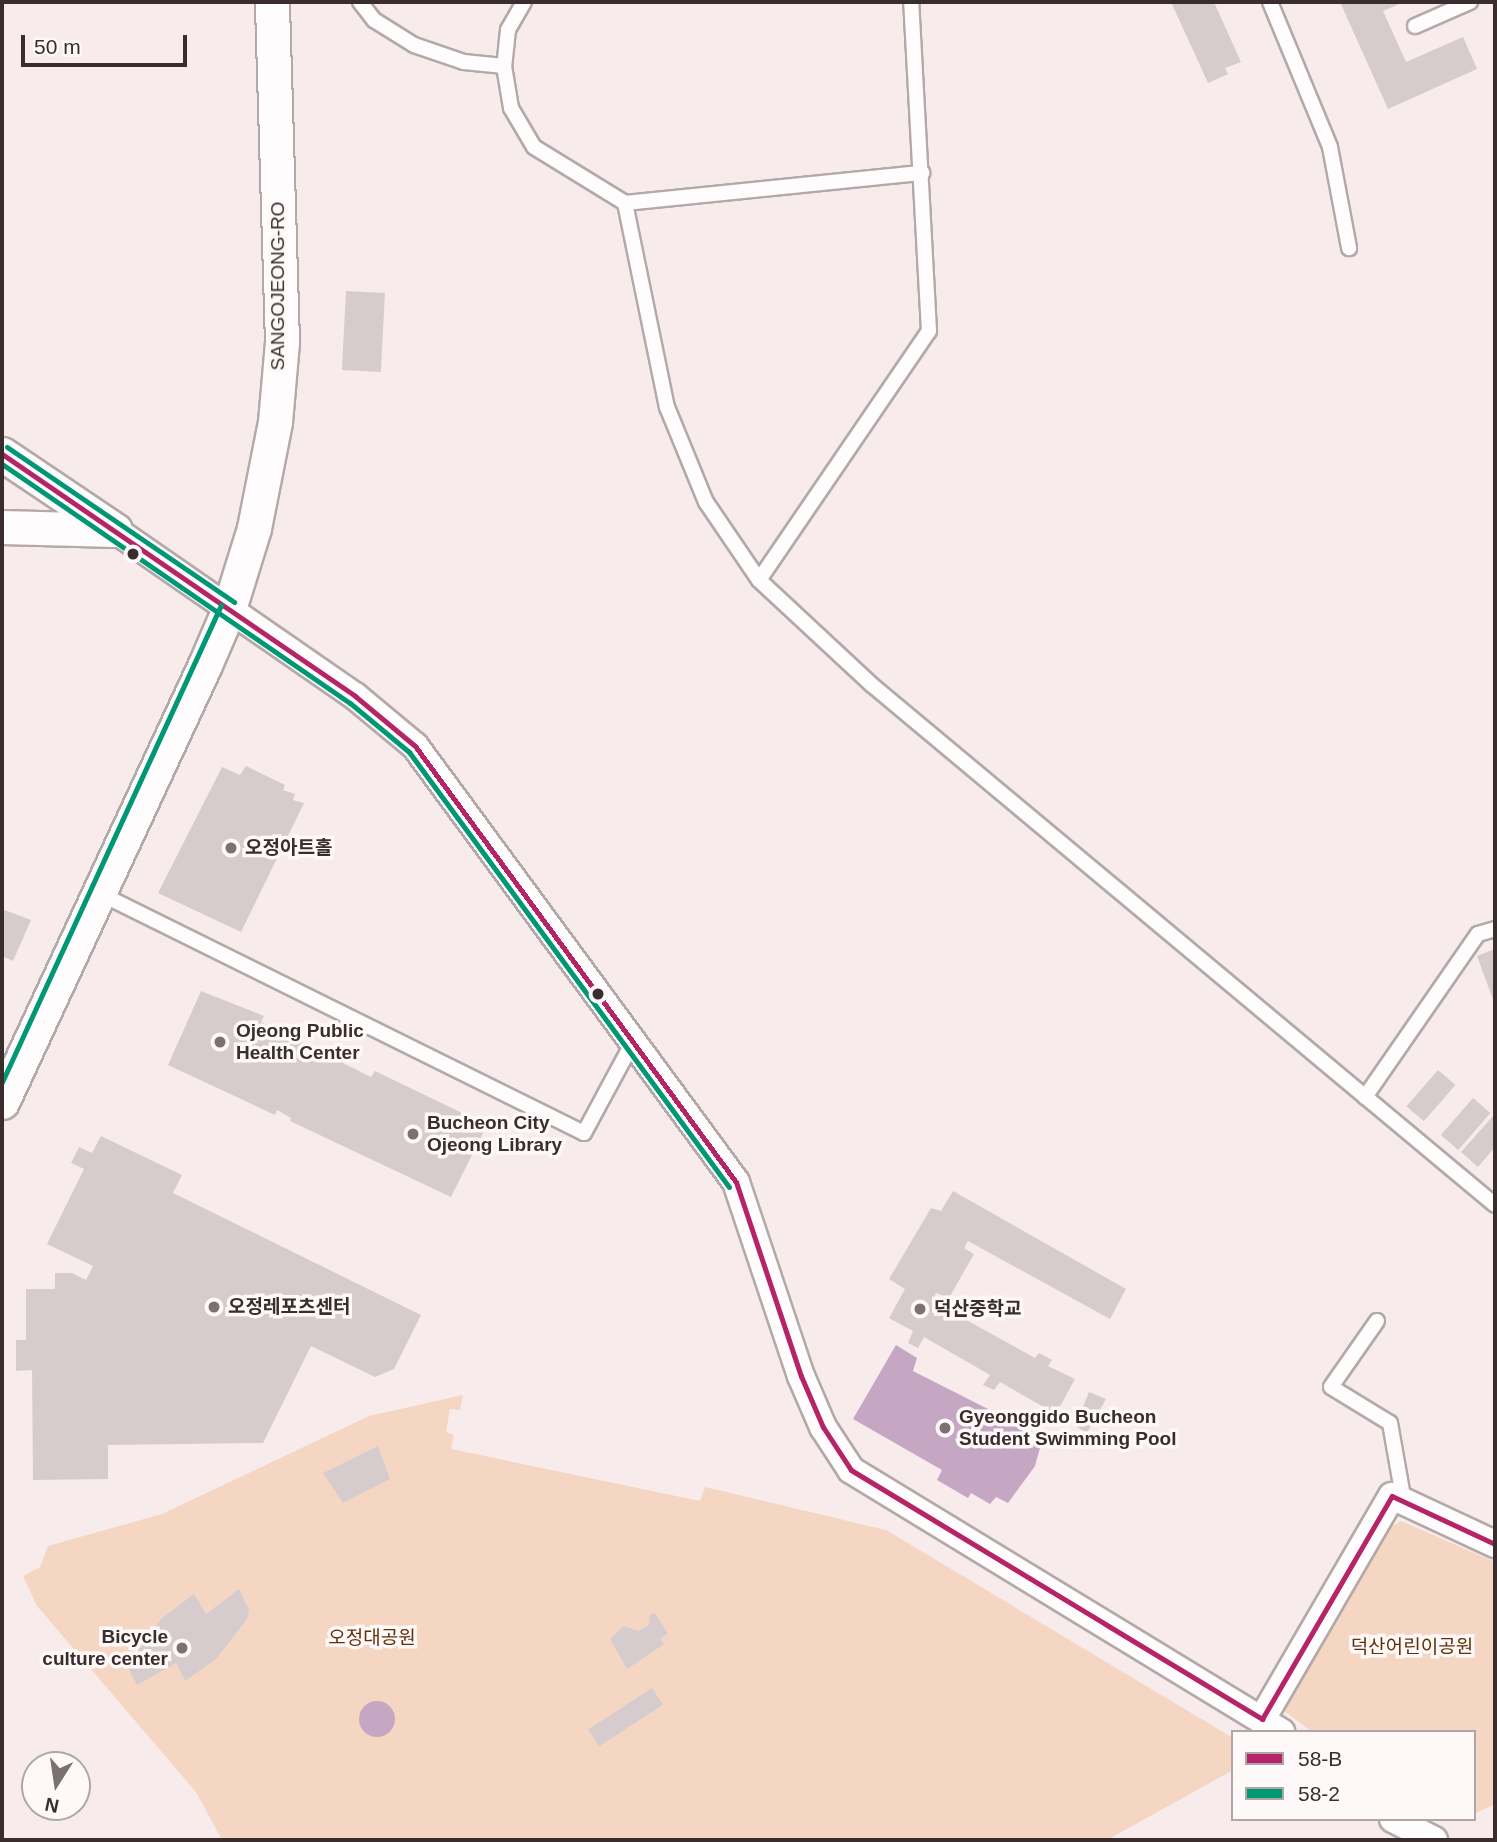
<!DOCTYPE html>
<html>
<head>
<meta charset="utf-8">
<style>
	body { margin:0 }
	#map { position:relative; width:1497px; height:1842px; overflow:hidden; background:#f8ebec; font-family:Helvetica,"Noto Sans KR",sans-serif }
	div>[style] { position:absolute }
	.green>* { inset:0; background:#f5d6c2 }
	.water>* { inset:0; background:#c5a7c3 }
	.round { border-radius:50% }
	.building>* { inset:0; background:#d6ccce; transform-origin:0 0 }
	.roads { filter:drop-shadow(2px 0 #b4a9a9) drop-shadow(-2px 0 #b4a9a9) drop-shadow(0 2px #b4a9a9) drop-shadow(0 -2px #b4a9a9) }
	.service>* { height:14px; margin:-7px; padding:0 7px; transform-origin:7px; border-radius:7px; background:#fefcfc }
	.minor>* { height:26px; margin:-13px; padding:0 13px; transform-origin:13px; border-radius:13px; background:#fefcfc }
	.tertiary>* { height:33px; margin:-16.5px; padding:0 16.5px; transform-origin:16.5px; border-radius:16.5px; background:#fefcfc }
	.bus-1>* { height:5px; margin:-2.5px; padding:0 2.5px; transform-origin:2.5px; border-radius:2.5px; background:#b62367 }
	.bus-2>* { height:5px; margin:-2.5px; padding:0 2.5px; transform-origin:2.5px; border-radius:2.5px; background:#009775 }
	.bus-3>* { height:5px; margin:-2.5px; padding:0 2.5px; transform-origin:2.5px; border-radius:2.5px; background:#009775 }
	.dots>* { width:19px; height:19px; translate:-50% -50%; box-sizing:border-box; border:4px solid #fef8f8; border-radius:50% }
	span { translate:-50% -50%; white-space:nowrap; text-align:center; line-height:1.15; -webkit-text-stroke:7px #fef8f8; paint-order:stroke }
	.street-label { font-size:19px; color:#392d2e }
	.poi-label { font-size:19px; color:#392d2e; font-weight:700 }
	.left { translate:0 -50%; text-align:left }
	.right { translate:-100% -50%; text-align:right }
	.park-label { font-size:19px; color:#5d3208 }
	.frame { position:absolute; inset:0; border:4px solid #392d2e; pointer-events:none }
	.legend { position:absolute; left:1231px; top:1730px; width:245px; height:91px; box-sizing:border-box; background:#fef8f8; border:2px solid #afa7a7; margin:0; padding:9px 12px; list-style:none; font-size:21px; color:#392d2e }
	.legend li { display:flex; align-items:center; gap:14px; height:35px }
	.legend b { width:35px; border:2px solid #afa7a7 }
	.north { position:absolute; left:21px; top:1751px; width:70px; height:70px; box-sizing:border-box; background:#fef8f8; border:2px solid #afa7a7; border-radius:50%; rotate:192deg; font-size:19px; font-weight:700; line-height:28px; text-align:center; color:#392d2e }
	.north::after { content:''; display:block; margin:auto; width:24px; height:32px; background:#7c7070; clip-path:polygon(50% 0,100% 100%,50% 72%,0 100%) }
	.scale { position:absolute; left:21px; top:35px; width:166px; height:32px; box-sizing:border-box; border:4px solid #392d2e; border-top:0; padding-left:9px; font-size:21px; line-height:24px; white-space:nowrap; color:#392d2e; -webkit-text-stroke:5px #fef8f8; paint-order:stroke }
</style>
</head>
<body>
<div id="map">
	<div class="green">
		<div style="clip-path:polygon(463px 1395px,460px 1410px,450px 1409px,446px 1432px,454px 1435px,451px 1449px,700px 1501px,705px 1487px,886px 1530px,1233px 1738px,1233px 1770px,1107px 1840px,222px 1840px,196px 1792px,37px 1606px,23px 1576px,40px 1567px,48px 1546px,162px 1514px,369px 1416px)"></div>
		<div style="clip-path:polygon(1401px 1521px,1495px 1562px,1495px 1804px,1474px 1814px,1474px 1732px,1312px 1732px,1279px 1707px,1389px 1528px)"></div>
	</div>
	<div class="water">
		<div style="clip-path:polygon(896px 1345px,917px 1358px,913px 1371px,1043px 1437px,1035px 1466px,1008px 1503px,996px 1497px,990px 1504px,971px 1493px,968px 1498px,937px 1480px,942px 1470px,853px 1419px)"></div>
		<div class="round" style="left:359px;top:1701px;width:36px;height:36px"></div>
	</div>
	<div class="building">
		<div style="clip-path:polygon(1171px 2px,1214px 2px,1241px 62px,1225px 68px,1228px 74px,1208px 83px)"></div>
		<div style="clip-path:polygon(1340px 2px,1404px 2px,1383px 11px,1406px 62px,1463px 37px,1477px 69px,1388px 109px)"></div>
		<div style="left:346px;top:291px;width:39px;height:79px;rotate:3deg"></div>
		<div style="clip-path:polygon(246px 766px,285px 785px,283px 790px,295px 794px,293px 800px,304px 803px,241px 932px,158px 893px,222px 767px,240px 775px)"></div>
		<div style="clip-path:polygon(2px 909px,31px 920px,13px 961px,2px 956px)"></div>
		<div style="clip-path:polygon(1495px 949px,1495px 1005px,1477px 956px)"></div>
		<div style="clip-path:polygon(201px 991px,264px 1016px,261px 1022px,371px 1077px,375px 1071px,487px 1125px,451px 1197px,290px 1121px,291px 1118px,277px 1110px,275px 1115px,168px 1065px)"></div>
		<div style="left:1438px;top:1070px;width:23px;height:48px;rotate:41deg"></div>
		<div style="left:1473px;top:1098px;width:23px;height:49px;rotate:41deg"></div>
		<div style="clip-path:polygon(1493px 1116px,1495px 1147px,1478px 1167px,1461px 1152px)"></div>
		<div style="clip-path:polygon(101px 1136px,182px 1175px,173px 1193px,421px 1315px,394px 1369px,375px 1377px,311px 1346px,263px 1443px,108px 1445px,108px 1479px,33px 1480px,32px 1370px,16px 1371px,16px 1340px,26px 1340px,26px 1289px,55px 1289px,55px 1273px,72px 1273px,86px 1280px,93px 1266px,47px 1244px,84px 1169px,71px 1163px,79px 1147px,92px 1153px)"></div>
		<div style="clip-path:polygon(953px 1191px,1126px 1289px,1110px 1319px,968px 1241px,964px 1248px,974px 1254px,949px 1298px,936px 1293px,932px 1301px,1035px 1358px,1039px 1353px,1052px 1360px,1048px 1366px,1075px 1379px,1056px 1414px,1000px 1382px,994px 1390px,983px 1385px,990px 1375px,924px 1337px,918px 1348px,908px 1343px,913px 1331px,889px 1318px,905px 1289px,889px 1279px,931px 1208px,941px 1211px)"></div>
		<div style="clip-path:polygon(1089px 1392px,1106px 1399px,1087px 1433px,1075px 1426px)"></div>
		<div style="clip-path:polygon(378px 1446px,390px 1479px,343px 1503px,323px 1473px)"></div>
		<div style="clip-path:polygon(239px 1589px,249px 1610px,247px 1619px,216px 1659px,185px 1681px,176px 1663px,137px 1685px,127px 1666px,162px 1618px,194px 1594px,206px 1614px)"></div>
		<div style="clip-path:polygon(655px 1613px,668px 1634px,660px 1638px,664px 1644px,627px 1669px,610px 1639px,624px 1626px,638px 1631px,649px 1625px,650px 1615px)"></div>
		<div style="left:652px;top:1688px;width:20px;height:76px;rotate:57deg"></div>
	</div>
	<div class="roads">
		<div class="service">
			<div style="left:360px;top:2px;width:23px;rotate:52deg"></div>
			<div style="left:374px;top:20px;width:47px;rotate:32deg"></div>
			<div style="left:414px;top:45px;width:53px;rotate:18.8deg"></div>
			<div style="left:464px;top:62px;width:40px;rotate:5.7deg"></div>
			<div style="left:524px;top:2px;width:32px;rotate:120deg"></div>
			<div style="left:508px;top:30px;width:36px;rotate:96deg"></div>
			<div style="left:504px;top:66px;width:43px;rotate:80.5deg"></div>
			<div style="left:511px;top:108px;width:45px;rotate:59.5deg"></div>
			<div style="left:534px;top:147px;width:107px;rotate:31.6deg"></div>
			<div style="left:625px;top:203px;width:299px;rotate:-5.8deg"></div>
			<div style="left:1270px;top:2px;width:157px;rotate:67.5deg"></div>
			<div style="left:1330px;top:147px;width:103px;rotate:79.3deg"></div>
			<div style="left:1415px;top:26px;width:60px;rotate:-23.6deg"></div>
			<div style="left:625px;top:203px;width:208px;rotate:78.4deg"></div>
			<div style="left:667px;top:407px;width:103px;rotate:67.7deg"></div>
			<div style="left:706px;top:502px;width:94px;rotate:55.8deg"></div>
			<div style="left:759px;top:580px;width:154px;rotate:42.9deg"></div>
			<div style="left:872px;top:685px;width:811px;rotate:39.85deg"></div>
			<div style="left:759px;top:580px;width:301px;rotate:-55.7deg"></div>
			<div style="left:929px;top:331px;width:329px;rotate:-93.1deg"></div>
			<div style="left:99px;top:893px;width:541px;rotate:26.33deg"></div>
			<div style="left:584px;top:1133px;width:103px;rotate:-61.7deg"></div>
			<div style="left:1365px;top:1097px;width:198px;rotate:-55.3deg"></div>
			<div style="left:1478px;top:934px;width:18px;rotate:-16deg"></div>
			<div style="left:1377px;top:1321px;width:80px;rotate:124.9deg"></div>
			<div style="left:1331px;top:1387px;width:69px;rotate:31.4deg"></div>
			<div style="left:1390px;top:1423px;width:80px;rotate:80deg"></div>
		</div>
		<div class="minor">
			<div style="left:115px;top:530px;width:292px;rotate:34.7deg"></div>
			<div style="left:355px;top:696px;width:78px;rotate:39.8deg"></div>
			<div style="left:415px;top:746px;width:541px;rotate:53.64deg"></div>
			<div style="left:736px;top:1182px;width:205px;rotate:71.5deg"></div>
			<div style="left:801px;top:1376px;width:56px;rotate:66.7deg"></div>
			<div style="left:823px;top:1427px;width:51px;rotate:56.9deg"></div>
			<div style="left:851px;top:1470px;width:504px;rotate:31.35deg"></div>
			<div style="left:1262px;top:1719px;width:258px;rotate:-59.8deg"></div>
			<div style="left:1392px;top:1496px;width:114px;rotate:25deg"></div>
			<div style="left:1393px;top:1819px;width:46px;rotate:27.1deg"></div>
		</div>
		<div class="tertiary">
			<div style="left:2px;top:454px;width:136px;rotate:33.9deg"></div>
			<div style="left:2px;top:527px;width:113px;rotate:1.5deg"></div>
			<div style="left:2px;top:1102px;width:480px;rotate:-65.1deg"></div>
			<div style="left:204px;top:667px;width:63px;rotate:-66.7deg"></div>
			<div style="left:229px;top:609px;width:85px;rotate:-72.8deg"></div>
			<div style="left:254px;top:528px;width:108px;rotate:-78.8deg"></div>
			<div style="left:275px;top:422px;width:80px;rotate:-85deg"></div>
			<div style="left:282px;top:342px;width:340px;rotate:-91.7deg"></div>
		</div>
	</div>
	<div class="bus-1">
		<div style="left:2px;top:454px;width:428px;rotate:34.4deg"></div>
		<div style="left:355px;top:696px;width:78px;rotate:39.8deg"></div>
		<div style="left:415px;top:746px;width:541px;rotate:53.64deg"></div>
		<div style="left:736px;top:1182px;width:205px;rotate:71.5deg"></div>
		<div style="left:801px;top:1376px;width:56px;rotate:66.7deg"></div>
		<div style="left:823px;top:1427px;width:51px;rotate:56.9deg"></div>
		<div style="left:851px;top:1470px;width:481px;rotate:31.2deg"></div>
		<div style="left:1262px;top:1719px;width:258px;rotate:-59.8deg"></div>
		<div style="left:1392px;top:1496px;width:114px;rotate:25deg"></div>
	</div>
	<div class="bus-2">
		<div style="left:2px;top:464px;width:422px;rotate:34.5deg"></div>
		<div style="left:350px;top:703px;width:77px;rotate:39.7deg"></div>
		<div style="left:409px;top:752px;width:540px;rotate:53.66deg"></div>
	</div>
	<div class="bus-3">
		<div style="left:7px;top:447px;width:275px;rotate:34.3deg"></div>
		<div style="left:2px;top:1082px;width:525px;rotate:-65.34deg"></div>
	</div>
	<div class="dots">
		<div style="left:133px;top:554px;background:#392d2e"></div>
		<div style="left:231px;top:848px;background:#7c7070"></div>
		<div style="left:598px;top:994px;background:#392d2e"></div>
		<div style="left:220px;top:1042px;background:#7c7070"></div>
		<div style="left:413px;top:1134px;background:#7c7070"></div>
		<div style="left:214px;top:1307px;background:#7c7070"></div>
		<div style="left:920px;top:1309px;background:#7c7070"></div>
		<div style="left:945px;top:1428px;background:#7c7070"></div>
		<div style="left:182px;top:1648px;background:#7c7070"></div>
	</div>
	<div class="street-label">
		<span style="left:278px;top:286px;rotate:-90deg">SANGOJEONG-RO</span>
	</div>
	<div class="poi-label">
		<span class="left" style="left:245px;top:848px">오정아트홀</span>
		<span class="left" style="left:236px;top:1042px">Ojeong Public<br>Health Center</span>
		<span class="left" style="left:427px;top:1134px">Bucheon City<br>Ojeong Library</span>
		<span class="left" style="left:228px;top:1307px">오정레포츠센터</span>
		<span class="left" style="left:934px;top:1309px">덕산중학교</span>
		<span class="left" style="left:959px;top:1428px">Gyeonggido Bucheon<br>Student Swimming Pool</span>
		<span class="right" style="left:168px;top:1648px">Bicycle<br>culture center</span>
	</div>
	<div class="park-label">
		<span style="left:372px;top:1638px">오정대공원</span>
		<span style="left:1412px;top:1647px">덕산어린이공원</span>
	</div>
	<div class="frame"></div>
	<ul class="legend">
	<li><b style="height:9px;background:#b62367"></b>58-B</li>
	<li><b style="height:9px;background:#009775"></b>58-2</li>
	</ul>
	<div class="north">N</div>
	<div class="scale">50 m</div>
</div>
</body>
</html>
